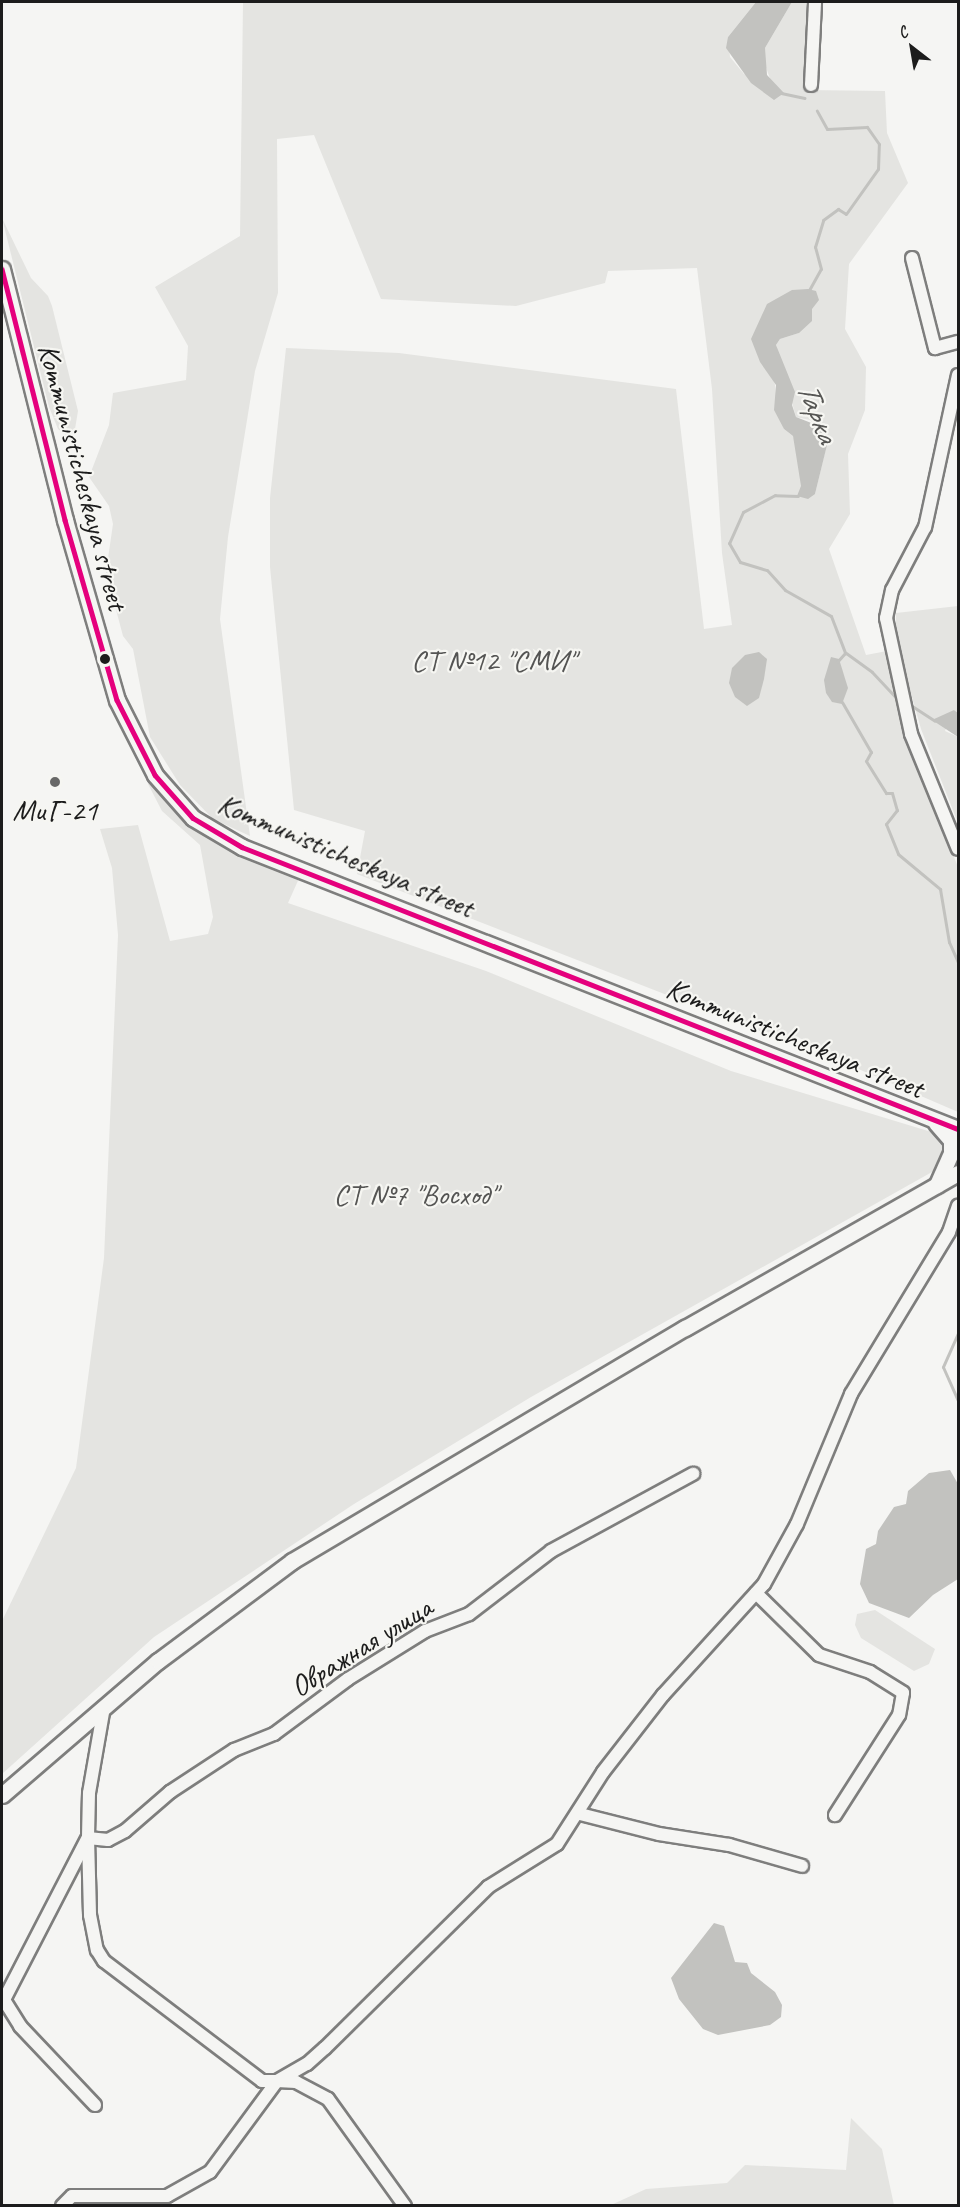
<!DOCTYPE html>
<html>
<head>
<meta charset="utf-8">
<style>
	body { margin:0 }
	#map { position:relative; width:960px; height:2207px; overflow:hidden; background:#f5f5f3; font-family:Caveat,sans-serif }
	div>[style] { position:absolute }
	.green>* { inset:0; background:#e4e4e1 }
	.water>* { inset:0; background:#c2c2bf }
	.stream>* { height:3px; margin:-1.5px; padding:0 1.5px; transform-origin:1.5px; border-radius:1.5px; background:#c2c2bf }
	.roads { filter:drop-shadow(2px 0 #7e7e7d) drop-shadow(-2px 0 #7e7e7d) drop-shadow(0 2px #7e7e7d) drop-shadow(0 -2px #7e7e7d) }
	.minor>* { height:12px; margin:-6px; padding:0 6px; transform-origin:6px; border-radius:6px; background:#f5f5f3 }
	.major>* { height:15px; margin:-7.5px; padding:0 7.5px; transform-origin:7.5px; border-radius:7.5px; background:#f5f5f3 }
	.bus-1>* { height:4.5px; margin:-2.25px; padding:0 2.25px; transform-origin:2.25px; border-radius:2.25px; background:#e5007d }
	.dots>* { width:16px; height:16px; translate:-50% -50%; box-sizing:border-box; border:3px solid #f6f6f2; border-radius:50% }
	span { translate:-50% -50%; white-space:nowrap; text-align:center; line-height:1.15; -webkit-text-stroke:4.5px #f6f6f2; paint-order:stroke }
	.street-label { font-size:30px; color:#1c1c1c }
	.park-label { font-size:30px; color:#545453 }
	.poi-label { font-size:30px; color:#1c1c1c }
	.water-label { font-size:32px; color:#565654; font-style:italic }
	.frame { position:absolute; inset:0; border:3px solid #1c1c1c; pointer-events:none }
	.north { position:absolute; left:882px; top:18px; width:60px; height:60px; -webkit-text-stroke:4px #f6f6f2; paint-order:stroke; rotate:329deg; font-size:16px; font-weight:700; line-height:24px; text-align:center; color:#1c1c1c }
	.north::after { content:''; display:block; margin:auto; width:21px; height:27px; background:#1c1c1c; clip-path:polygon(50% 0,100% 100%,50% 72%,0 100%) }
</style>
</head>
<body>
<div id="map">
	<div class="green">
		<div style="clip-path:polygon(evenodd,243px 2px,756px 2px,728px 37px,730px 57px,744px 74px,772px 84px,764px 62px,765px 48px,792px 2px,809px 2px,805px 90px,885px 91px,887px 133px,908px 183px,849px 264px,845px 329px,866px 367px,865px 410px,848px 454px,850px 514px,829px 549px,866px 655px,887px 651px,907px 738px,958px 867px,958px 1112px,856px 1068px,792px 1034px,790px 1043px,357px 874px,365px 831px,294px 810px,270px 567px,270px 498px,286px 348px,399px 353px,676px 389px,704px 629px,732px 625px,722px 553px,712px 389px,697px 268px,608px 271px,605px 283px,516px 306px,381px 299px,314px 135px,277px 139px,278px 293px,255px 371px,228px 537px,220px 619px,250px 836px,213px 819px,180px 785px,150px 737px,133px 649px,123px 636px,106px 572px,113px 524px,109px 506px,89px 477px,109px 425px,113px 393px,186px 380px,188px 346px,155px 287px,240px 236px,243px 2px,767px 304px,799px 333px,780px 339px,776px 345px,796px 417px,810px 420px,828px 440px,815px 494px,793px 436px,784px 429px,776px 396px,767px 304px)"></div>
		<div style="clip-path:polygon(2px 218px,31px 278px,48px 296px,52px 306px,78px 411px,73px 441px,58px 429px,49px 407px)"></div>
		<div style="clip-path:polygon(958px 606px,958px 713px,954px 710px,945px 731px,958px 737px,958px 823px,921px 729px,896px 640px,896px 613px)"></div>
		<div style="clip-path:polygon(151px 781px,160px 791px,301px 874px,288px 903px,486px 971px,731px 1071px,938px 1134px,945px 1154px,932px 1172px,531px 1397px,354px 1504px,154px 1637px,2px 1774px,2px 1621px,76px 1468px,104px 1258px,118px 935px,112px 868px,100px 829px,138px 825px,170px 941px,208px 934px,213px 917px,200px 845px,162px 811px,148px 784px)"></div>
		<div style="clip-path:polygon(875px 1610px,935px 1649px,929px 1664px,914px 1671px,861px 1638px,855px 1625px,857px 1614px)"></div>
		<div style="clip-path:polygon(851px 2118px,882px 2149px,894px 2205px,611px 2205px,646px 2189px,727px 2183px,745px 2165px,846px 2170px)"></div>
	</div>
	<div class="water">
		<div style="clip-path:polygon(756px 2px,792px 2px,765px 48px,767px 75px,784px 93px,774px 100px,751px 83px,726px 48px,728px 37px)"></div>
		<div style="clip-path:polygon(808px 289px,816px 291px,819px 300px,812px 309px,812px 321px,799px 333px,780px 339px,776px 345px,795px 392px,792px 405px,796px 417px,824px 428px,828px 441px,815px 494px,808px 499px,797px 496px,801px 486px,793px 436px,784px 429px,774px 410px,776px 385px,760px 362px,751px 339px,767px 304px,792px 290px)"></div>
		<div style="clip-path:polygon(759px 652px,767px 659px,764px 679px,759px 698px,747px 706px,735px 697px,729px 683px,732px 668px,745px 655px)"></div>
		<div style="clip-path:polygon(831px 657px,839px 659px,848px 688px,842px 704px,832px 702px,826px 693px,824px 680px)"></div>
		<div style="clip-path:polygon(954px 710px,958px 713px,958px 737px,932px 720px)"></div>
		<div style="clip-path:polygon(950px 1470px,958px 1484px,958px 1579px,933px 1595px,909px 1618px,869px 1603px,860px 1584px,866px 1549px,876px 1544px,878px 1531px,894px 1507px,906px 1504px,908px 1491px,929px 1473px)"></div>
		<div style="clip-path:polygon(714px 1923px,724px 1926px,735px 1962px,747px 1963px,751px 1973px,775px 1992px,782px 2005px,781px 2017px,770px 2025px,718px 2035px,703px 2029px,679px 1999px,671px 1978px)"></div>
	</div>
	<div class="stream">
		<div style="left:781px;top:93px;width:24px;rotate:12deg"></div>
		<div style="left:808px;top:292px;width:26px;rotate:-61deg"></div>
		<div style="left:821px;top:269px;width:23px;rotate:-105deg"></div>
		<div style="left:815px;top:247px;width:28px;rotate:-73deg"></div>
		<div style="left:823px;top:220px;width:19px;rotate:-36deg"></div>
		<div style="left:838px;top:209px;width:9px;rotate:32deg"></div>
		<div style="left:846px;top:214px;width:55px;rotate:-54.6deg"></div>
		<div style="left:878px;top:169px;width:25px;rotate:-88deg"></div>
		<div style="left:879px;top:144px;width:21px;rotate:-125deg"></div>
		<div style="left:867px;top:127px;width:40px;rotate:177.1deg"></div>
		<div style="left:827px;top:129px;width:21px;rotate:-119deg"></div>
		<div style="left:798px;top:496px;width:23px;rotate:-178deg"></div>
		<div style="left:775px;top:495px;width:36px;rotate:152deg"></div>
		<div style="left:743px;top:512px;width:34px;rotate:114deg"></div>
		<div style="left:729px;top:543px;width:22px;rotate:60deg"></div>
		<div style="left:740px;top:562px;width:28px;rotate:17deg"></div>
		<div style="left:767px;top:570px;width:27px;rotate:48deg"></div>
		<div style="left:785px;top:590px;width:53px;rotate:29.5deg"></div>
		<div style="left:831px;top:616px;width:40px;rotate:69deg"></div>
		<div style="left:845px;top:653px;width:12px;rotate:132deg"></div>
		<div style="left:846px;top:653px;width:32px;rotate:36deg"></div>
		<div style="left:872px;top:672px;width:35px;rotate:47deg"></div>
		<div style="left:842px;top:702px;width:58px;rotate:59.9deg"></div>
		<div style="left:871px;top:752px;width:10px;rotate:119deg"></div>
		<div style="left:866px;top:761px;width:38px;rotate:58deg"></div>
		<div style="left:886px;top:793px;width:6px"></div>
		<div style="left:892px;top:793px;width:18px;rotate:74deg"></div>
		<div style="left:897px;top:810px;width:18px;rotate:128deg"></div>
		<div style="left:886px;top:824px;width:32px;rotate:68deg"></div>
		<div style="left:898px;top:854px;width:55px;rotate:39.8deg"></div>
		<div style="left:940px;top:889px;width:54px;rotate:80.4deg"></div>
		<div style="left:949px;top:942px;width:22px;rotate:66deg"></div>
		<div style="left:912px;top:706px;width:27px;rotate:33deg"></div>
		<div style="left:958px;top:1333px;width:37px;rotate:114deg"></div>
		<div style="left:943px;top:1367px;width:36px;rotate:66deg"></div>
	</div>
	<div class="roads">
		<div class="minor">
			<div style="left:811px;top:85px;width:83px;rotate:-87.2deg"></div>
			<div style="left:912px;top:258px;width:93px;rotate:75.7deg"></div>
			<div style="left:935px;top:348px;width:24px;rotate:-15deg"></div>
			<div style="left:958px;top:375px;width:156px;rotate:102.2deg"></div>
			<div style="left:925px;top:527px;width:71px;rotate:117.6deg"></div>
			<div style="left:892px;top:590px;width:29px;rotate:102deg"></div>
			<div style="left:886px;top:618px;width:119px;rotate:77.8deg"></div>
			<div style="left:911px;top:734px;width:124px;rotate:67.8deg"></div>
			<div style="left:756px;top:1593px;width:88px;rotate:44.5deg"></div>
			<div style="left:819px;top:1655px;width:54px;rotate:18.4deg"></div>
			<div style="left:870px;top:1672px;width:39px;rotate:32deg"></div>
			<div style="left:903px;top:1693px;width:22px;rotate:100deg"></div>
			<div style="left:899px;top:1715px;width:119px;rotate:122.6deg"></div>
			<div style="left:104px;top:1707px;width:87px;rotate:99.9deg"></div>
			<div style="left:89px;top:1793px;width:45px;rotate:91.3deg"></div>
			<div style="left:88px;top:1838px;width:77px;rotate:88.5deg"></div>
			<div style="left:90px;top:1915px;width:36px;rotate:79deg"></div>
			<div style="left:97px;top:1950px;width:13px;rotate:58deg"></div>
			<div style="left:104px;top:1961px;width:198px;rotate:37.2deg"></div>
			<div style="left:262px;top:2081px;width:15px"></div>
			<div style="left:277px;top:2081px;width:34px;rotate:-30deg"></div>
			<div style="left:307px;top:2064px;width:24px;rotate:-42deg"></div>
			<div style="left:325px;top:2048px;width:229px;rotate:-44.6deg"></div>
			<div style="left:488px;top:1887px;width:81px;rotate:-31.9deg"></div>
			<div style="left:557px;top:1844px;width:85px;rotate:-57.4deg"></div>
			<div style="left:603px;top:1772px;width:98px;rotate:-52.1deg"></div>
			<div style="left:663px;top:1695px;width:150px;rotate:-47.7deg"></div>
			<div style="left:764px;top:1584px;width:68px;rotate:-61.2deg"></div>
			<div style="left:797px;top:1524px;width:141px;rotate:-67.4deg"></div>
			<div style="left:851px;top:1394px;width:189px;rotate:-58.8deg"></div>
			<div style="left:949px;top:1232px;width:28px;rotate:-71deg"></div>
			<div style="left:580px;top:1814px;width:81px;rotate:14.2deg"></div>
			<div style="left:659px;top:1834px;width:71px;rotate:8.9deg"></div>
			<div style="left:729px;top:1845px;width:76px;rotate:16deg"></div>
			<div style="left:88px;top:1838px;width:20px;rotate:6deg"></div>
			<div style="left:108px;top:1840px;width:19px;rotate:-28deg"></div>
			<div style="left:125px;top:1831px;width:60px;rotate:-40.9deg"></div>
			<div style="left:170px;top:1792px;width:77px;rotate:-33.3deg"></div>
			<div style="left:234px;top:1750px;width:43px;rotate:-21.8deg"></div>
			<div style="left:274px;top:1734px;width:92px;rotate:-36.6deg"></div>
			<div style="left:348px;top:1679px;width:91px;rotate:-31.9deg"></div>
			<div style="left:425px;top:1631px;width:47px;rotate:-21.1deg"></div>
			<div style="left:469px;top:1614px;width:103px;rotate:-37.5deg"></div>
			<div style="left:551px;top:1551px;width:162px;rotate:-28.5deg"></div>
			<div style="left:87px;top:1839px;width:181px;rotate:117.3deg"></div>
			<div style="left:4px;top:2000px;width:31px;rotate:58deg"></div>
			<div style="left:20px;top:2026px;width:109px;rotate:46.5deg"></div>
			<div style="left:62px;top:2206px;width:14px;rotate:-45deg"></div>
			<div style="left:72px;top:2196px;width:95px"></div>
			<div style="left:167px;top:2196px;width:49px;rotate:-29.2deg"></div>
			<div style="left:210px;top:2172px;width:113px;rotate:-53.6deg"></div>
			<div style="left:277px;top:2081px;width:19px;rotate:3deg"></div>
			<div style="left:296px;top:2082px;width:36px;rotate:28deg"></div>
			<div style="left:328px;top:2099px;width:132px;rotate:54.3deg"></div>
		</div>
		<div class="major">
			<div style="left:2px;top:269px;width:259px;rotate:75.9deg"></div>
			<div style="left:65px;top:520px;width:187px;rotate:73.9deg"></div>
			<div style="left:117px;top:700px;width:84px;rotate:63.1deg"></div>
			<div style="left:155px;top:775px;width:57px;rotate:48.5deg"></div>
			<div style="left:193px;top:818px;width:57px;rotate:30.6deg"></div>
			<div style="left:242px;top:847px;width:770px;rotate:21.5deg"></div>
			<div style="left:936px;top:1123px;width:23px;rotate:49deg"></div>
			<div style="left:951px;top:1140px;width:13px;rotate:90deg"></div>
			<div style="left:951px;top:1153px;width:35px;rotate:114deg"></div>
			<div style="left:2px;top:1795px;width:206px;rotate:-40.7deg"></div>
			<div style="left:158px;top:1661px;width:167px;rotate:-36.7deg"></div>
			<div style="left:292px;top:1561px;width:457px;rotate:-30.7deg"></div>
			<div style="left:685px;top:1328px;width:314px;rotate:-29.6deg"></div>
		</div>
	</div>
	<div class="bus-1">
		<div style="left:2px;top:269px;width:259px;rotate:75.9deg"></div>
		<div style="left:65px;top:520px;width:187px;rotate:73.9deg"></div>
		<div style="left:117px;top:700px;width:84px;rotate:63.1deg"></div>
		<div style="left:155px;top:775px;width:57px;rotate:48.5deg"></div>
		<div style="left:193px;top:818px;width:57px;rotate:30.6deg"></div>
		<div style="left:242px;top:847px;width:770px;rotate:21.5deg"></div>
	</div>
	<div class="dots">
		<div style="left:105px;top:659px;background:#1c1c1c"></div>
		<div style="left:55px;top:782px;background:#686867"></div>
	</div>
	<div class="street-label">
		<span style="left:83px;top:477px;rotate:75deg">Kommunisticheskaya street</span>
		<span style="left:346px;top:855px;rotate:23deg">Kommunisticheskaya street</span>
		<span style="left:795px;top:1038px;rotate:22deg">Kommunisticheskaya street</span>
		<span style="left:361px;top:1647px;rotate:-32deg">Овражная улица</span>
	</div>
	<div class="park-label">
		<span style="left:493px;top:660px">СТ №12 "СМИ"</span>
		<span style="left:415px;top:1194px">СТ №7 "Восход"</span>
	</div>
	<div class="poi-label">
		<span style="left:55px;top:810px">МиГ-21</span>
	</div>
	<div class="water-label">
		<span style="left:817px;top:412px;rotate:68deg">Тарка</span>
	</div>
	<div class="frame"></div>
	<div class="north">С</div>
</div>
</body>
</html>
